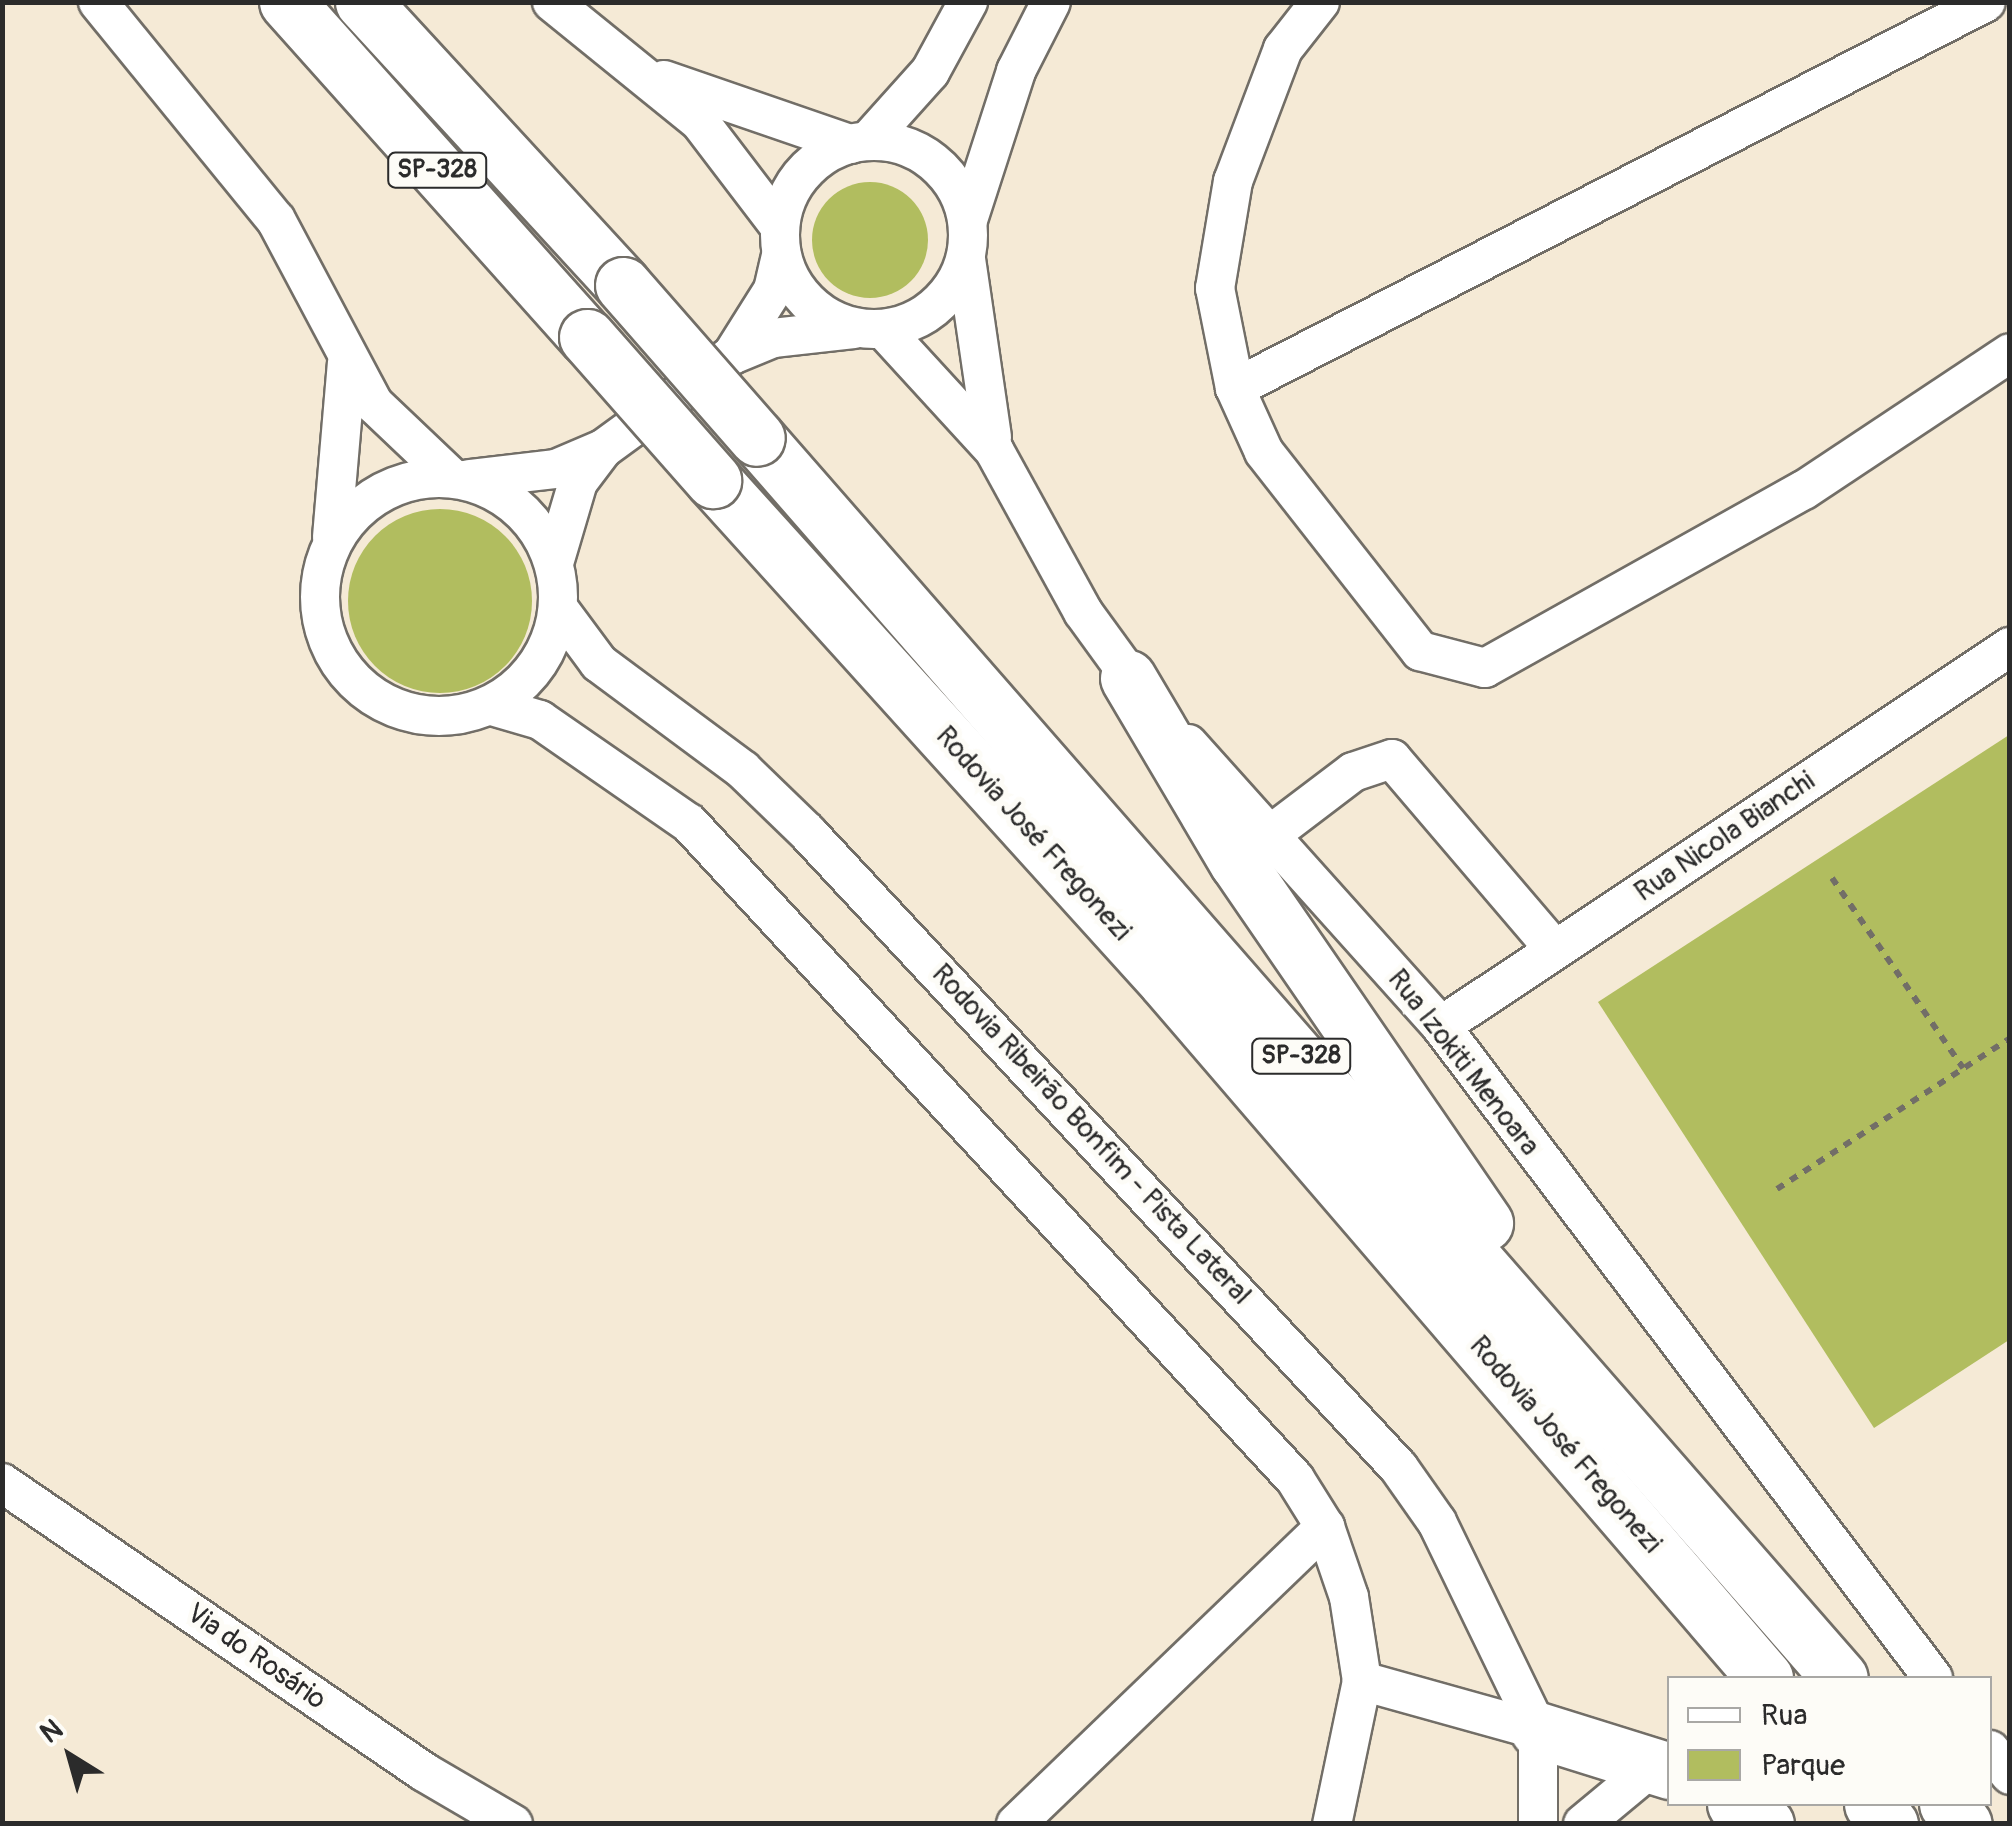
<!DOCTYPE html>
<html>
<head>
<meta charset="utf-8">
<style>
	body { margin:0 }
	#map { position:relative; width:2012px; height:1826px; overflow:hidden; background:#f5ead6; font-family:Pangolin,sans-serif }
	div>[style] { position:absolute }
	.green>* { inset:0; background:#b1bd5f }
	.round { border-radius:50% }
	.path>* { height:6px; margin-top:-3px; transform-origin:0; background:repeating-linear-gradient(90deg,#726e67 0 8px,transparent 0 16px) }
	.roads { filter:drop-shadow(2px 0 #726e67) drop-shadow(-2px 0 #726e67) drop-shadow(0 2px #726e67) drop-shadow(0 -2px #726e67) }
	.minor>* { height:38px; margin:-19px; padding:0 19px; transform-origin:19px; border-radius:19px; background:#fff }
	.minor>.ring { margin:-19px; padding:0; box-sizing:content-box; background:none; border:38px solid #fff; border-radius:50% }
	.highway>* { height:55px; margin:-27.5px; padding:0 27.5px; transform-origin:27.5px; border-radius:27.5px; background:#fff }
	.bridges { filter:drop-shadow(2px 0 #726e67) drop-shadow(-2px 0 #726e67) drop-shadow(0 2px #726e67) drop-shadow(0 -2px #726e67) }
	.highway-bridge>* { height:55px; margin:-27.5px; padding:0 27.5px; transform-origin:27.5px; border-radius:27.5px; background:#fff }
	span { translate:-50% -50%; white-space:nowrap; text-align:center; line-height:1.15; -webkit-text-stroke:10px #fdfcf7; paint-order:stroke }
	.shield-label span { padding:2px 8px; background:#fdfcf7; border:2px solid; border-radius:8px; -webkit-text-stroke-width:0 }
	.shield-label { font-size:25px; color:#2b2b2b; font-weight:700 }
	.street-label { font-size:28px; color:#2b2b2b }
	.frame { position:absolute; inset:0; border:5px solid #2b2b2b; pointer-events:none }
	.legend { position:absolute; left:1667px; top:1676px; width:325px; height:130px; box-sizing:border-box; background:#fdfcf7; border:2px solid #a9a8a5; margin:0; padding:12px 18px; list-style:none; font-size:30px; color:#2b2b2b }
	.legend li { display:flex; align-items:center; gap:20px; height:50px }
	.legend b { width:50px; border:2px solid #a9a8a5 }
	.north { position:absolute; left:20px; top:1706px; width:100px; height:100px; -webkit-text-stroke:8px #fdfcf7; paint-order:stroke; rotate:323deg; font-size:28px; font-weight:700; line-height:40px; text-align:center; color:#2b2b2b }
	.north::after { content:''; display:block; margin:auto; width:35px; height:45px; background:#2b2b2b; clip-path:polygon(50% 0,100% 100%,50% 72%,0 100%) }
</style>
</head>
<body>
<div id="map">
	<div class="green">
		<div class="round" style="left:812px;top:182px;width:116px;height:116px"></div>
		<div class="round" style="left:348px;top:509px;width:184px;height:184px"></div>
		<div style="clip-path:polygon(2009px 735px,2009px 1340px,1874px 1428px,1598px 1002px)"></div>
	</div>
	<div class="path">
		<div style="left:1832px;top:878px;width:231px;rotate:55.4deg"></div>
		<div style="left:1777px;top:1189px;width:278px;rotate:-32.9deg"></div>
	</div>
	<div class="roads">
		<div class="minor">
			<div style="left:98px;top:2px;width:281px;rotate:50.8deg"></div>
			<div style="left:276px;top:220px;width:208px;rotate:62deg"></div>
			<div style="left:374px;top:404px;width:106px;rotate:43.5deg"></div>
			<div style="left:552px;top:2px;width:191px;rotate:39deg"></div>
			<div style="left:700px;top:122px;width:132px;rotate:52.7deg"></div>
			<div style="left:1320px;top:2px;width:60px;rotate:128.2deg"></div>
			<div style="left:1283px;top:49px;width:141px;rotate:110.7deg"></div>
			<div style="left:1233px;top:181px;width:109px;rotate:99.5deg"></div>
			<div style="left:1215px;top:288px;width:102px;rotate:78.7deg"></div>
			<div style="left:1235px;top:388px;width:70px;rotate:65.6deg"></div>
			<div style="left:1264px;top:452px;width:253px;rotate:51.9deg"></div>
			<div style="left:1420px;top:651px;width:67px;rotate:14.7deg"></div>
			<div style="left:1485px;top:668px;width:365px;rotate:-29.2deg"></div>
			<div style="left:1804px;top:490px;width:247px;rotate:-33.6deg"></div>
			<div style="left:664px;top:80px;width:197px;rotate:19deg"></div>
			<div style="left:868px;top:141px;width:93px;rotate:-48.1deg"></div>
			<div style="left:930px;top:72px;width:80px;rotate:-61.5deg"></div>
			<div class="ring" style="left:780px;top:141px;width:150px;height:150px"></div>
			<div style="left:968px;top:220px;width:157px;rotate:-72.1deg"></div>
			<div style="left:1016px;top:71px;width:77px;rotate:-63.1deg"></div>
			<div style="left:966px;top:259px;width:180px;rotate:81.7deg"></div>
			<div style="left:884px;top:330px;width:163px;rotate:47.5deg"></div>
			<div style="left:994px;top:450px;width:185px;rotate:61.2deg"></div>
			<div style="left:1083px;top:612px;width:104px;rotate:54deg"></div>
			<div style="left:732px;top:355px;width:77px;rotate:-57.8deg"></div>
			<div style="left:773px;top:290px;width:37px;rotate:-77deg"></div>
			<div style="left:1235px;top:388px;width:844px;rotate:-27.2deg"></div>
			<div class="ring" style="left:320px;top:478px;width:200px;height:200px"></div>
			<div style="left:469px;top:479px;width:88px;rotate:-6.6deg"></div>
			<div style="left:556px;top:469px;width:51px;rotate:-23.1deg"></div>
			<div style="left:603px;top:449px;width:160px;rotate:-36.1deg"></div>
			<div style="left:732px;top:355px;width:44px;rotate:-22.5deg"></div>
			<div style="left:773px;top:338px;width:81px;rotate:-6.3deg"></div>
			<div style="left:332px;top:537px;width:175px;rotate:-85.1deg"></div>
			<div style="left:554px;top:563px;width:84px;rotate:-73.5deg"></div>
			<div style="left:578px;top:482px;width:41px;rotate:-52.9deg"></div>
			<div style="left:559px;top:609px;width:67px;rotate:53.5deg"></div>
			<div style="left:599px;top:663px;width:179px;rotate:36.6deg"></div>
			<div style="left:743px;top:770px;width:89px;rotate:44.1deg"></div>
			<div style="left:807px;top:832px;width:869px;rotate:47.05deg"></div>
			<div style="left:1399px;top:1468px;width:66px;rotate:54.9deg"></div>
			<div style="left:1437px;top:1522px;width:231px;rotate:64.1deg"></div>
			<div style="left:1538px;top:1730px;width:94px;rotate:90deg"></div>
			<div style="left:492px;top:706px;width:50px;rotate:16.3deg"></div>
			<div style="left:540px;top:720px;width:181px;rotate:34.7deg"></div>
			<div style="left:689px;top:823px;width:893px;rotate:47.27deg"></div>
			<div style="left:1295px;top:1479px;width:57px;rotate:58deg"></div>
			<div style="left:1325px;top:1527px;width:74px;rotate:71.1deg"></div>
			<div style="left:1349px;top:1597px;width:85px;rotate:81.2deg"></div>
			<div style="left:1362px;top:1681px;width:146px;rotate:101.8deg"></div>
			<div style="left:1188px;top:744px;width:379px;rotate:48.1deg"></div>
			<div style="left:1441px;top:1026px;width:817px;rotate:52.96deg"></div>
			<div style="left:1270px;top:835px;width:104px;rotate:-37.2deg"></div>
			<div style="left:1353px;top:772px;width:41px;rotate:-18.4deg"></div>
			<div style="left:1392px;top:759px;width:251px;rotate:49.5deg"></div>
			<div style="left:1441px;top:1026px;width:684px;rotate:-33.67deg"></div>
			<div style="left:2px;top:1483px;width:511px;rotate:34.4deg"></div>
			<div style="left:424px;top:1772px;width:103px;rotate:30.3deg"></div>
			<div style="left:1362px;top:1681px;width:183px;rotate:15.6deg"></div>
			<div style="left:1990px;top:1750px;width:32px;rotate:51deg"></div>
			<div style="left:1016px;top:1824px;width:429px;rotate:-43.9deg"></div>
			<div style="left:1583px;top:1824px;width:92px;rotate:-39.7deg"></div>
		</div>
		<div class="highway">
			<div style="left:287px;top:2px;width:450px;rotate:48.2deg"></div>
			<div style="left:363px;top:2px;width:384px;rotate:47.4deg"></div>
			<div style="left:757px;top:438px;width:1646px;rotate:48.87deg"></div>
			<div style="left:713px;top:480px;width:675px;rotate:47.88deg"></div>
			<div style="left:1166px;top:981px;width:919px;rotate:49.32deg"></div>
			<div style="left:1128px;top:678px;width:214px;rotate:59.4deg"></div>
			<div style="left:1237px;top:862px;width:438px;rotate:55.5deg"></div>
			<div style="left:1538px;top:1730px;width:138px;rotate:17.3deg"></div>
			<div style="left:1735px;top:1804px;width:37px;rotate:33deg"></div>
			<div style="left:1872px;top:1804px;width:27px;rotate:48deg"></div>
			<div style="left:1947px;top:1804px;width:26px;rotate:50deg"></div>
		</div>
	</div>
	<div class="bridges">
		<div class="highway-bridge">
			<div style="left:623px;top:285px;width:203px;rotate:48.8deg"></div>
			<div style="left:587px;top:337px;width:191px;rotate:48.6deg"></div>
		</div>
	</div>
	<div class="shield-label">
		<span style="left:437px;top:170px">SP-328</span>
		<span style="left:1301px;top:1056px">SP-328</span>
	</div>
	<div class="street-label">
		<span style="left:1033px;top:834px;rotate:48deg">Rodovia José Fregonezi</span>
		<span style="left:1725px;top:837px;rotate:-34deg">Rua Nicola Bianchi</span>
		<span style="left:1463px;top:1063px;rotate:52deg">Rua Izokiti Menoara</span>
		<span style="left:1091px;top:1135px;rotate:47deg">Rodovia Ribeirão Bonfim - Pista Lateral</span>
		<span style="left:1565px;top:1445px;rotate:49deg">Rodovia José Fregonezi</span>
		<span style="left:256px;top:1657px;rotate:35deg">Via do Rosário</span>
	</div>
	<div class="frame"></div>
	<ul class="legend">
	<li><b style="height:12px;background:#fff"></b>Rua</li>
	<li><b style="height:28px;background:#b1bd5f"></b>Parque</li>
	</ul>
	<div class="north">N</div>
</div>
</body>
</html>
